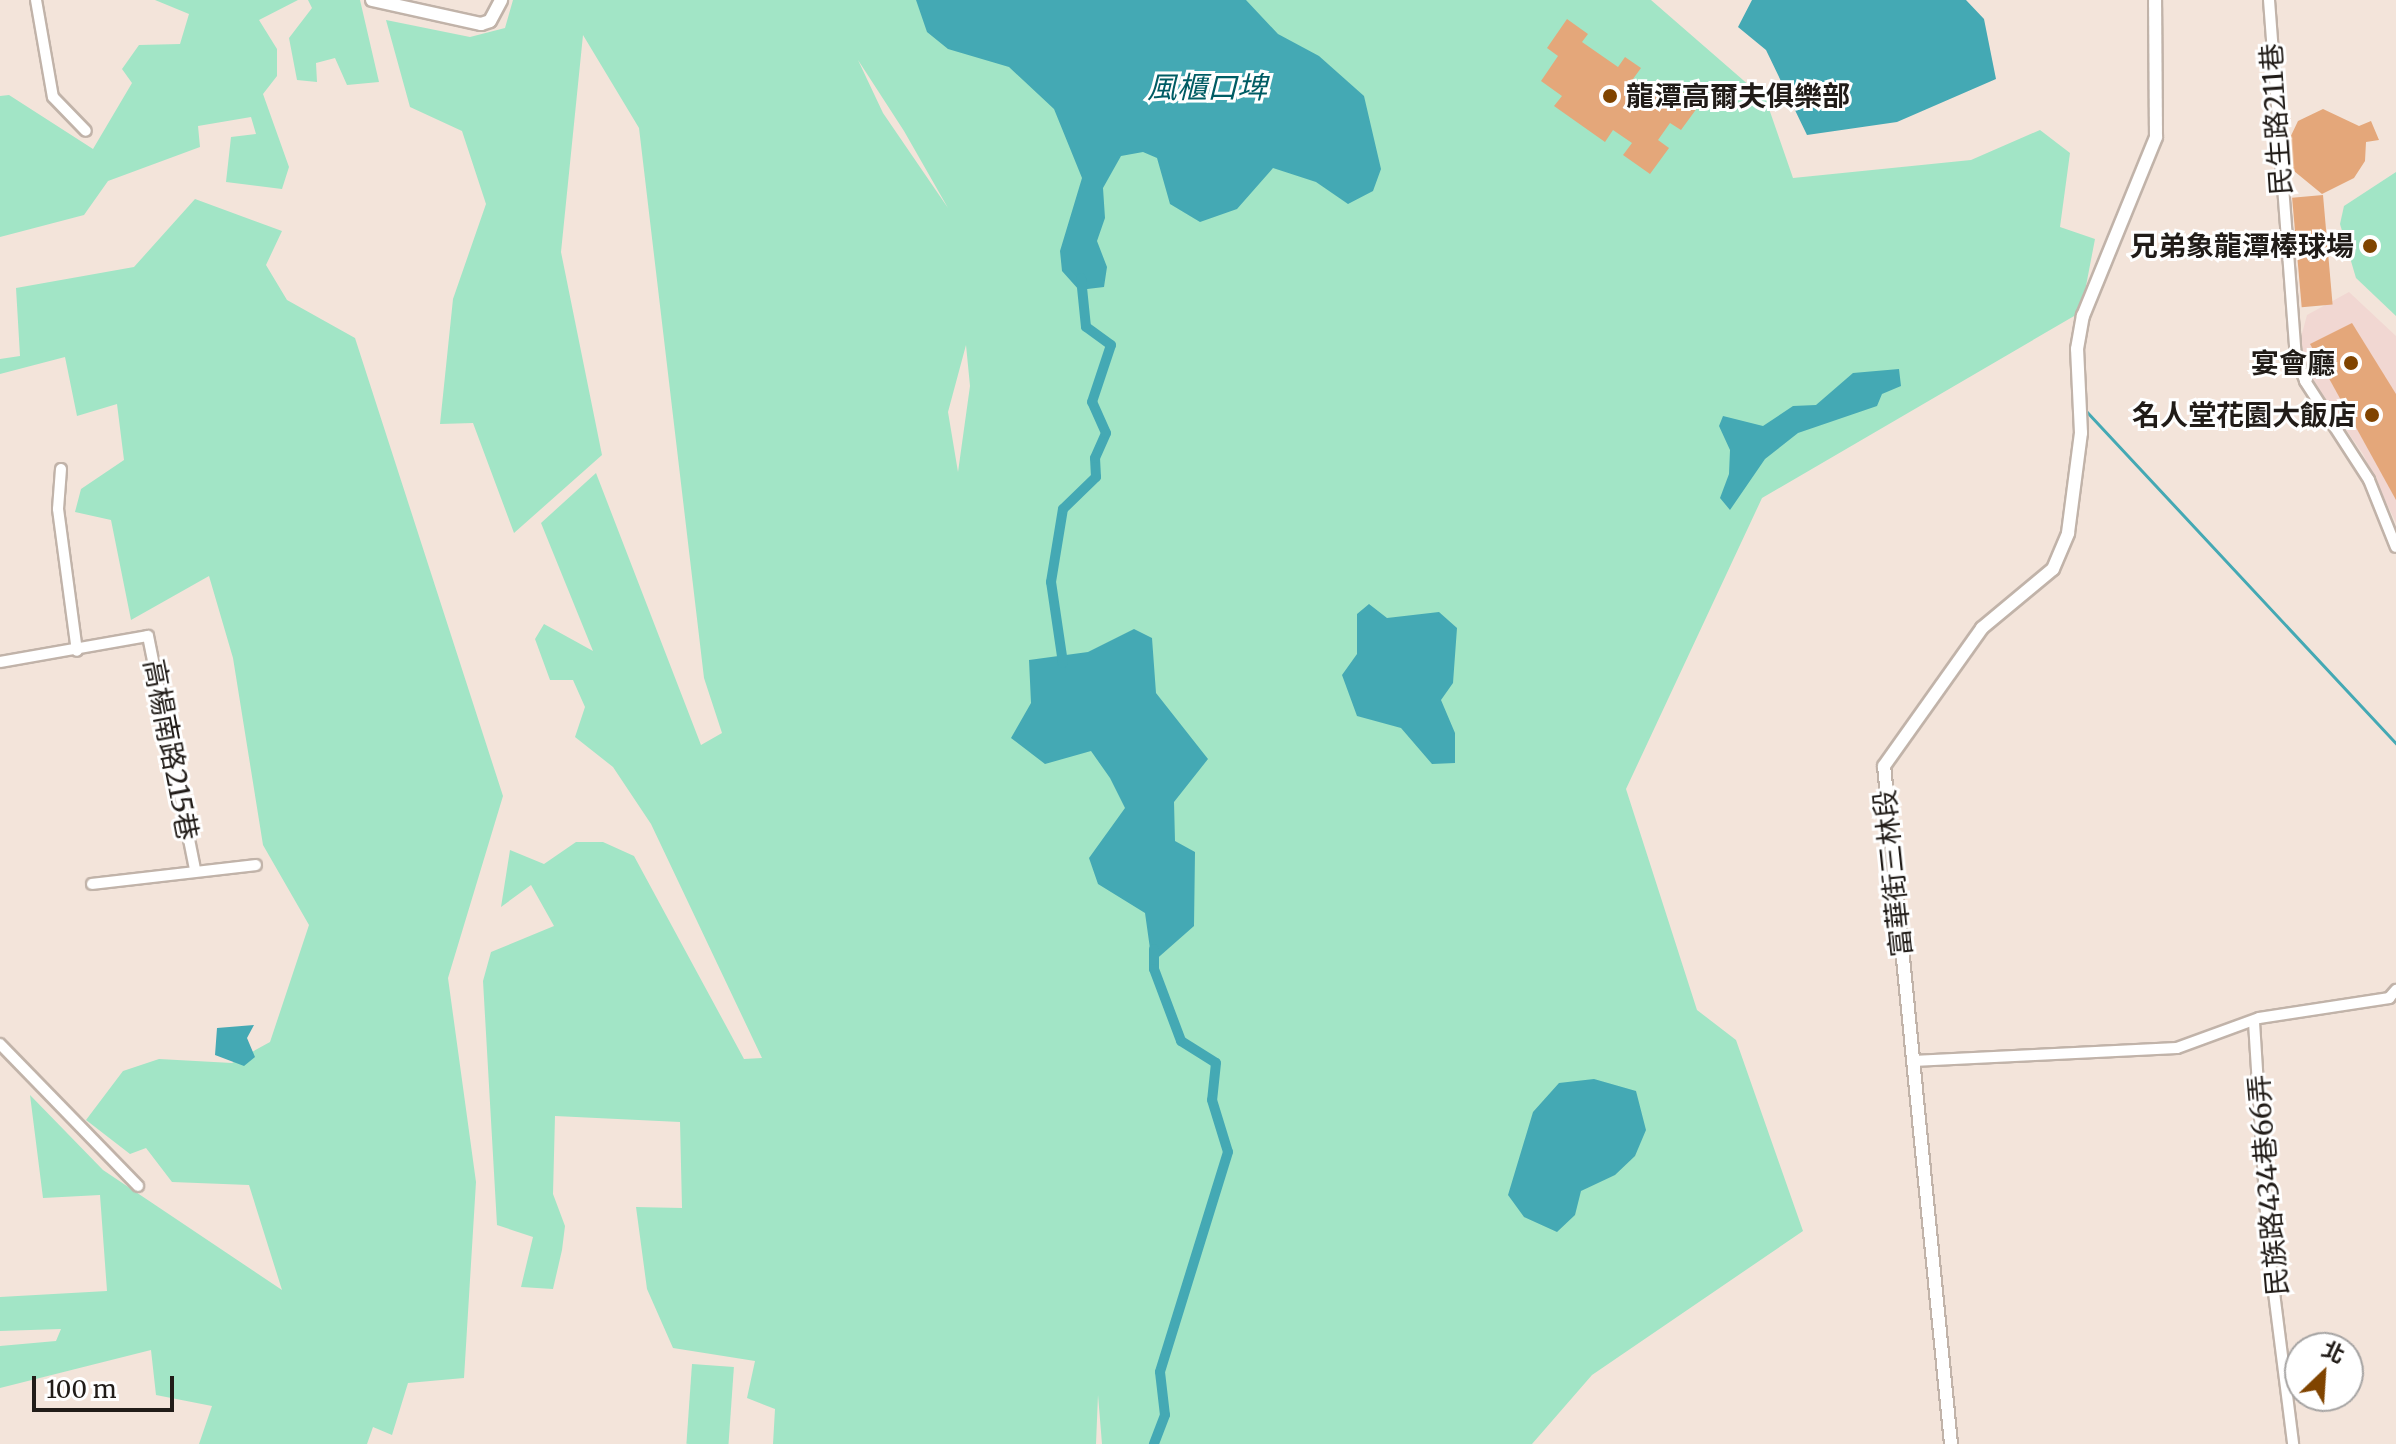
<!DOCTYPE html>
<html>
<head>
<meta charset="utf-8">
<style>
	body { margin:0 }
	#map { position:relative; width:2396px; height:1444px; overflow:hidden; background:#f3e4da; font-family:Merriweather,"Noto Sans TC",serif }
	div>[style] { position:absolute }
	.commercial>* { inset:0; background:#f1d7d2 }
	.green>* { inset:0; background:#a2e5c6; transform-origin:0 0 }
	.water>* { inset:0; background:#44a9b4 }
	.stream>* { height:3px; margin:-1.5px; padding:0 1.5px; transform-origin:1.5px; border-radius:1.5px; background:#44a9b4 }
	.canal>* { height:10px; margin:-5px; padding:0 5px; transform-origin:5px; border-radius:5px; background:#44a9b4 }
	.building>* { inset:0; background:#e4a77a; transform-origin:0 0 }
	.roads { filter:drop-shadow(2px 0 #c1b3a9) drop-shadow(-2px 0 #c1b3a9) drop-shadow(0 2px #c1b3a9) drop-shadow(0 -2px #c1b3a9) }
	.minor>* { height:10px; margin:-5px; padding:0 5px; transform-origin:5px; border-radius:5px; background:#fff }
	.tertiary>* { height:12px; margin:-6px; padding:0 6px; transform-origin:6px; border-radius:6px; background:#fff }
	.dots>* { width:22px; height:22px; translate:-50% -50%; box-sizing:border-box; border:4px solid #fff; border-radius:50% }
	span { translate:-50% -50%; white-space:nowrap; text-align:center; line-height:1.15; -webkit-text-stroke:6px #fff; paint-order:stroke }
	.poi-label { font-size:28px; color:#211c18; font-weight:700 }
	.left { translate:0 -50%; text-align:left }
	.right { translate:-100% -50%; text-align:right }
	.street-label { font-size:28px; color:#211c18 }
	.water-label { font-size:30px; color:#005c64; font-style:italic }
	.north { position:absolute; left:2284px; top:1332px; width:80px; height:80px; box-sizing:border-box; background:#fff; border:2px solid #a6a4a3; border-radius:50%; rotate:25deg; font-size:22px; font-weight:700; line-height:32px; text-align:center; color:#211c18 }
	.north::after { content:''; display:block; margin:auto; width:28px; height:36px; background:#804400; clip-path:polygon(50% 0,100% 100%,50% 72%,0 100%) }
	.scale { position:absolute; left:32px; top:1376px; width:142px; height:36px; box-sizing:border-box; border:4px solid #211c18; border-top:0; padding-left:10px; font-size:24px; line-height:28px; white-space:nowrap; color:#211c18; -webkit-text-stroke:6px #fff; paint-order:stroke }
</style>
</head>
<body>
<div id="map">
	<div class="commercial">
		<div style="clip-path:polygon(2349px 292px,2396px 336px,2396px 523px,2363px 454px,2309px 377px,2300px 341px,2307px 315px)"></div>
	</div>
	<div class="green">
		<div style="clip-path:polygon(155px 0,298px 0,259px 20px,277px 49px,277px 76px,263px 94px,289px 167px,282px 189px,226px 182px,231px 137px,256px 134px,251px 117px,198px 126px,200px 147px,108px 181px,84px 215px,0 237px,0 96px,9px 95px,93px 149px,132px 83px,122px 69px,139px 45px,180px 44px,189px 14px)"></div>
		<div style="clip-path:polygon(308px 0,360px 0,379px 82px,347px 85px,335px 58px,316px 63px,317px 82px,297px 80px,289px 38px,312px 8px)"></div>
		<div style="clip-path:polygon(evenodd,513px 0,1651px 0,1766px 100px,1793px 178px,1971px 160px,2040px 130px,2070px 153px,2060px 227px,2095px 239px,2081px 312px,1762px 498px,1626px 789px,1697px 1010px,1736px 1040px,1803px 1231px,1592px 1375px,1532px 1444px,1102px 1444px,1098px 1395px,1096px 1444px,773px 1444px,775px 1409px,747px 1398px,755px 1361px,673px 1348px,647px 1289px,636px 1207px,682px 1208px,680px 1122px,555px 1116px,553px 1194px,565px 1226px,562px 1250px,553px 1289px,521px 1287px,533px 1237px,497px 1225px,483px 981px,491px 952px,554px 926px,531px 885px,501px 907px,510px 850px,544px 864px,576px 842px,603px 842px,634px 856px,744px 1059px,762px 1058px,651px 824px,613px 767px,575px 737px,585px 707px,573px 680px,550px 680px,535px 639px,544px 624px,593px 651px,541px 523px,596px 473px,701px 745px,722px 733px,704px 678px,639px 128px,583px 35px,561px 252px,602px 455px,514px 533px,473px 423px,440px 424px,453px 299px,486px 204px,462px 131px,410px 107px,386px 20px,470px 37px,505px 28px,513px 0,858px 60px,904px 131px,948px 208px,883px 113px,858px 60px,513px 0,966px 345px,970px 386px,958px 472px,948px 412px,966px 345px)"></div>
		<div style="clip-path:polygon(2396px 172px,2396px 316px,2356px 278px,2340px 224px,2344px 206px)"></div>
		<div style="clip-path:polygon(195px 199px,282px 231px,266px 265px,287px 300px,355px 338px,503px 796px,448px 978px,476px 1182px,464px 1378px,408px 1383px,392px 1435px,373px 1427px,367px 1444px,199px 1444px,212px 1406px,156px 1395px,151px 1350px,0 1388px,0 1346px,56px 1341px,61px 1329px,0 1331px,0 1297px,107px 1291px,100px 1195px,43px 1198px,30px 1095px,103px 1170px,282px 1290px,249px 1185px,172px 1182px,146px 1148px,130px 1154px,86px 1120px,123px 1071px,159px 1059px,232px 1063px,270px 1042px,309px 925px,263px 845px,233px 658px,209px 576px,131px 620px,111px 520px,75px 512px,81px 489px,124px 460px,117px 404px,77px 416px,65px 357px,0 374px,0 359px,20px 356px,16px 288px,134px 267px)"></div>
		<div style="left:692px;top:1364px;width:42px;height:80px;rotate:4deg"></div>
	</div>
	<div class="water">
		<div style="clip-path:polygon(916px 0,1246px 0,1278px 34px,1319px 56px,1364px 96px,1381px 169px,1373px 191px,1348px 204px,1316px 182px,1273px 168px,1237px 209px,1200px 222px,1170px 204px,1157px 158px,1143px 152px,1121px 156px,1103px 188px,1105px 218px,1097px 241px,1107px 267px,1104px 287px,1079px 290px,1062px 271px,1060px 251px,1082px 178px,1054px 109px,1009px 67px,948px 49px,927px 32px)"></div>
		<div style="clip-path:polygon(1752px 0,1966px 0,1984px 19px,1996px 79px,1897px 122px,1807px 135px,1766px 50px,1738px 27px)"></div>
		<div style="clip-path:polygon(1899px 369px,1901px 386px,1882px 394px,1877px 406px,1798px 433px,1765px 459px,1730px 510px,1720px 498px,1729px 474px,1730px 450px,1719px 426px,1723px 416px,1763px 426px,1793px 406px,1816px 405px,1853px 373px)"></div>
		<div style="clip-path:polygon(1369px 604px,1387px 618px,1439px 612px,1457px 628px,1453px 683px,1441px 700px,1455px 733px,1455px 763px,1432px 764px,1401px 728px,1357px 716px,1342px 675px,1357px 654px,1357px 614px)"></div>
		<div style="clip-path:polygon(1134px 629px,1152px 638px,1156px 693px,1208px 759px,1174px 802px,1175px 841px,1195px 852px,1194px 926px,1152px 963px,1145px 913px,1098px 884px,1089px 858px,1125px 808px,1110px 778px,1091px 751px,1045px 764px,1011px 738px,1031px 703px,1029px 660px,1088px 652px)"></div>
		<div style="clip-path:polygon(254px 1025px,247px 1038px,255px 1057px,244px 1066px,215px 1055px,217px 1028px)"></div>
		<div style="clip-path:polygon(1594px 1079px,1636px 1091px,1646px 1130px,1635px 1156px,1615px 1175px,1581px 1191px,1575px 1215px,1557px 1232px,1524px 1217px,1508px 1195px,1533px 1112px,1559px 1083px)"></div>
	</div>
	<div class="stream">
		<div style="left:2086px;top:411px;width:455px;rotate:47deg"></div>
	</div>
	<div class="canal">
		<div style="left:1063px;top:663px;width:82px;rotate:-98.4deg"></div>
		<div style="left:1051px;top:582px;width:74px;rotate:-80.7deg"></div>
		<div style="left:1063px;top:509px;width:46px;rotate:-44.1deg"></div>
		<div style="left:1096px;top:477px;width:19px;rotate:-93deg"></div>
		<div style="left:1095px;top:458px;width:27px;rotate:-66deg"></div>
		<div style="left:1106px;top:433px;width:34px;rotate:-114deg"></div>
		<div style="left:1092px;top:402px;width:60px;rotate:-71.6deg"></div>
		<div style="left:1111px;top:345px;width:31px;rotate:-144deg"></div>
		<div style="left:1086px;top:327px;width:49px;rotate:-95.8deg"></div>
		<div style="left:1154px;top:949px;width:20px;rotate:90deg"></div>
		<div style="left:1154px;top:969px;width:77px;rotate:69.4deg"></div>
		<div style="left:1181px;top:1041px;width:41px;rotate:32.2deg"></div>
		<div style="left:1216px;top:1063px;width:37px;rotate:96deg"></div>
		<div style="left:1212px;top:1100px;width:54px;rotate:72.9deg"></div>
		<div style="left:1228px;top:1152px;width:230px;rotate:107.2deg"></div>
		<div style="left:1160px;top:1372px;width:43px;rotate:83.4deg"></div>
		<div style="left:1165px;top:1415px;width:31px;rotate:111deg"></div>
	</div>
	<div class="building">
		<div style="clip-path:polygon(1567px 19px,1588px 34px,1582px 42px,1618px 67px,1625px 57px,1641px 68px,1633px 79px,1659px 97px,1673px 85px,1700px 104px,1681px 130px,1670px 123px,1658px 140px,1669px 148px,1650px 174px,1623px 155px,1632px 143px,1613px 130px,1605px 142px,1554px 106px,1562px 96px,1541px 81px,1558px 56px,1547px 48px)"></div>
		<div style="clip-path:polygon(2323px 109px,2359px 126px,2371px 121px,2379px 140px,2366px 142px,2365px 161px,2354px 178px,2322px 194px,2294px 171px,2288px 142px,2298px 121px)"></div>
		<div style="left:2323px;top:195px;width:110px;height:31px;rotate:85deg"></div>
		<div style="clip-path:polygon(2352px 323px,2396px 394px,2396px 500px,2310px 344px)"></div>
	</div>
	<div class="roads">
		<div class="minor">
			<div style="left:36px;top:0;width:98px;rotate:80.1deg"></div>
			<div style="left:53px;top:97px;width:47px;rotate:45.9deg"></div>
			<div style="left:2269px;top:0;width:358px;rotate:85.7deg"></div>
			<div style="left:2296px;top:357px;width:26px;rotate:69deg"></div>
			<div style="left:2305px;top:381px;width:118px;rotate:57.1deg"></div>
			<div style="left:2369px;top:480px;width:72px;rotate:68.1deg"></div>
			<div style="left:61px;top:469px;width:40px;rotate:94.3deg"></div>
			<div style="left:58px;top:509px;width:143px;rotate:82.4deg"></div>
			<div style="left:0;top:662px;width:150px;rotate:-10deg"></div>
			<div style="left:148px;top:636px;width:239px;rotate:78.6deg"></div>
			<div style="left:92px;top:884px;width:165px;rotate:-6.6deg"></div>
			<div style="left:2254px;top:1022px;width:223px;rotate:86.4deg"></div>
			<div style="left:2268px;top:1245px;width:201px;rotate:82.8deg"></div>
			<div style="left:0;top:1044px;width:198px;rotate:45.8deg"></div>
			<div style="left:1913px;top:1061px;width:264px;rotate:-2.8deg"></div>
			<div style="left:2177px;top:1048px;width:87px;rotate:-20.1deg"></div>
			<div style="left:2259px;top:1018px;width:132px;rotate:-8.7deg"></div>
			<div style="left:2389px;top:998px;width:11px;rotate:-49deg"></div>
		</div>
		<div class="tertiary">
			<div style="left:372px;top:0;width:112px;rotate:12.4deg"></div>
			<div style="left:481px;top:24px;width:9px;rotate:-18deg"></div>
			<div style="left:490px;top:21px;width:24px;rotate:-62deg"></div>
			<div style="left:1951px;top:1444px;width:681px;rotate:-95.64deg"></div>
			<div style="left:1884px;top:766px;width:169px;rotate:-54.6deg"></div>
			<div style="left:1982px;top:628px;width:92px;rotate:-39.7deg"></div>
			<div style="left:2053px;top:569px;width:39px;rotate:-67deg"></div>
			<div style="left:2068px;top:533px;width:101px;rotate:-82.6deg"></div>
			<div style="left:2081px;top:433px;width:84px;rotate:-92.7deg"></div>
			<div style="left:2077px;top:349px;width:34px;rotate:-80deg"></div>
			<div style="left:2083px;top:316px;width:193px;rotate:-67.8deg"></div>
			<div style="left:2156px;top:137px;width:137px;rotate:-90.4deg"></div>
		</div>
	</div>
	<div class="dots">
		<div style="left:1610px;top:96px;background:#804400"></div>
		<div style="left:2370px;top:246px;background:#804400"></div>
		<div style="left:2351px;top:363px;background:#804400"></div>
		<div style="left:2372px;top:415px;background:#804400"></div>
	</div>
	<div class="poi-label">
		<span class="left" style="left:1626px;top:96px">龍潭高爾夫俱樂部</span>
		<span class="right" style="left:2354px;top:246px">兄弟象龍潭棒球場</span>
		<span class="right" style="left:2335px;top:363px">宴會廳</span>
		<span class="right" style="left:2356px;top:415px">名人堂花園大飯店</span>
	</div>
	<div class="street-label">
		<span style="left:2276px;top:119px;rotate:-94deg">民生路211巷</span>
		<span style="left:171px;top:750px;rotate:79deg">高楊南路215巷</span>
		<span style="left:1893px;top:873px;rotate:-96deg">富華街三林段</span>
		<span style="left:2268px;top:1185px;rotate:-95deg">民族路434巷66弄</span>
	</div>
	<div class="water-label">
		<span style="left:1207px;top:87px">風櫃口埤</span>
	</div>
	<div class="north">北</div>
	<div class="scale">100 m</div>
</div>
</body>
</html>
